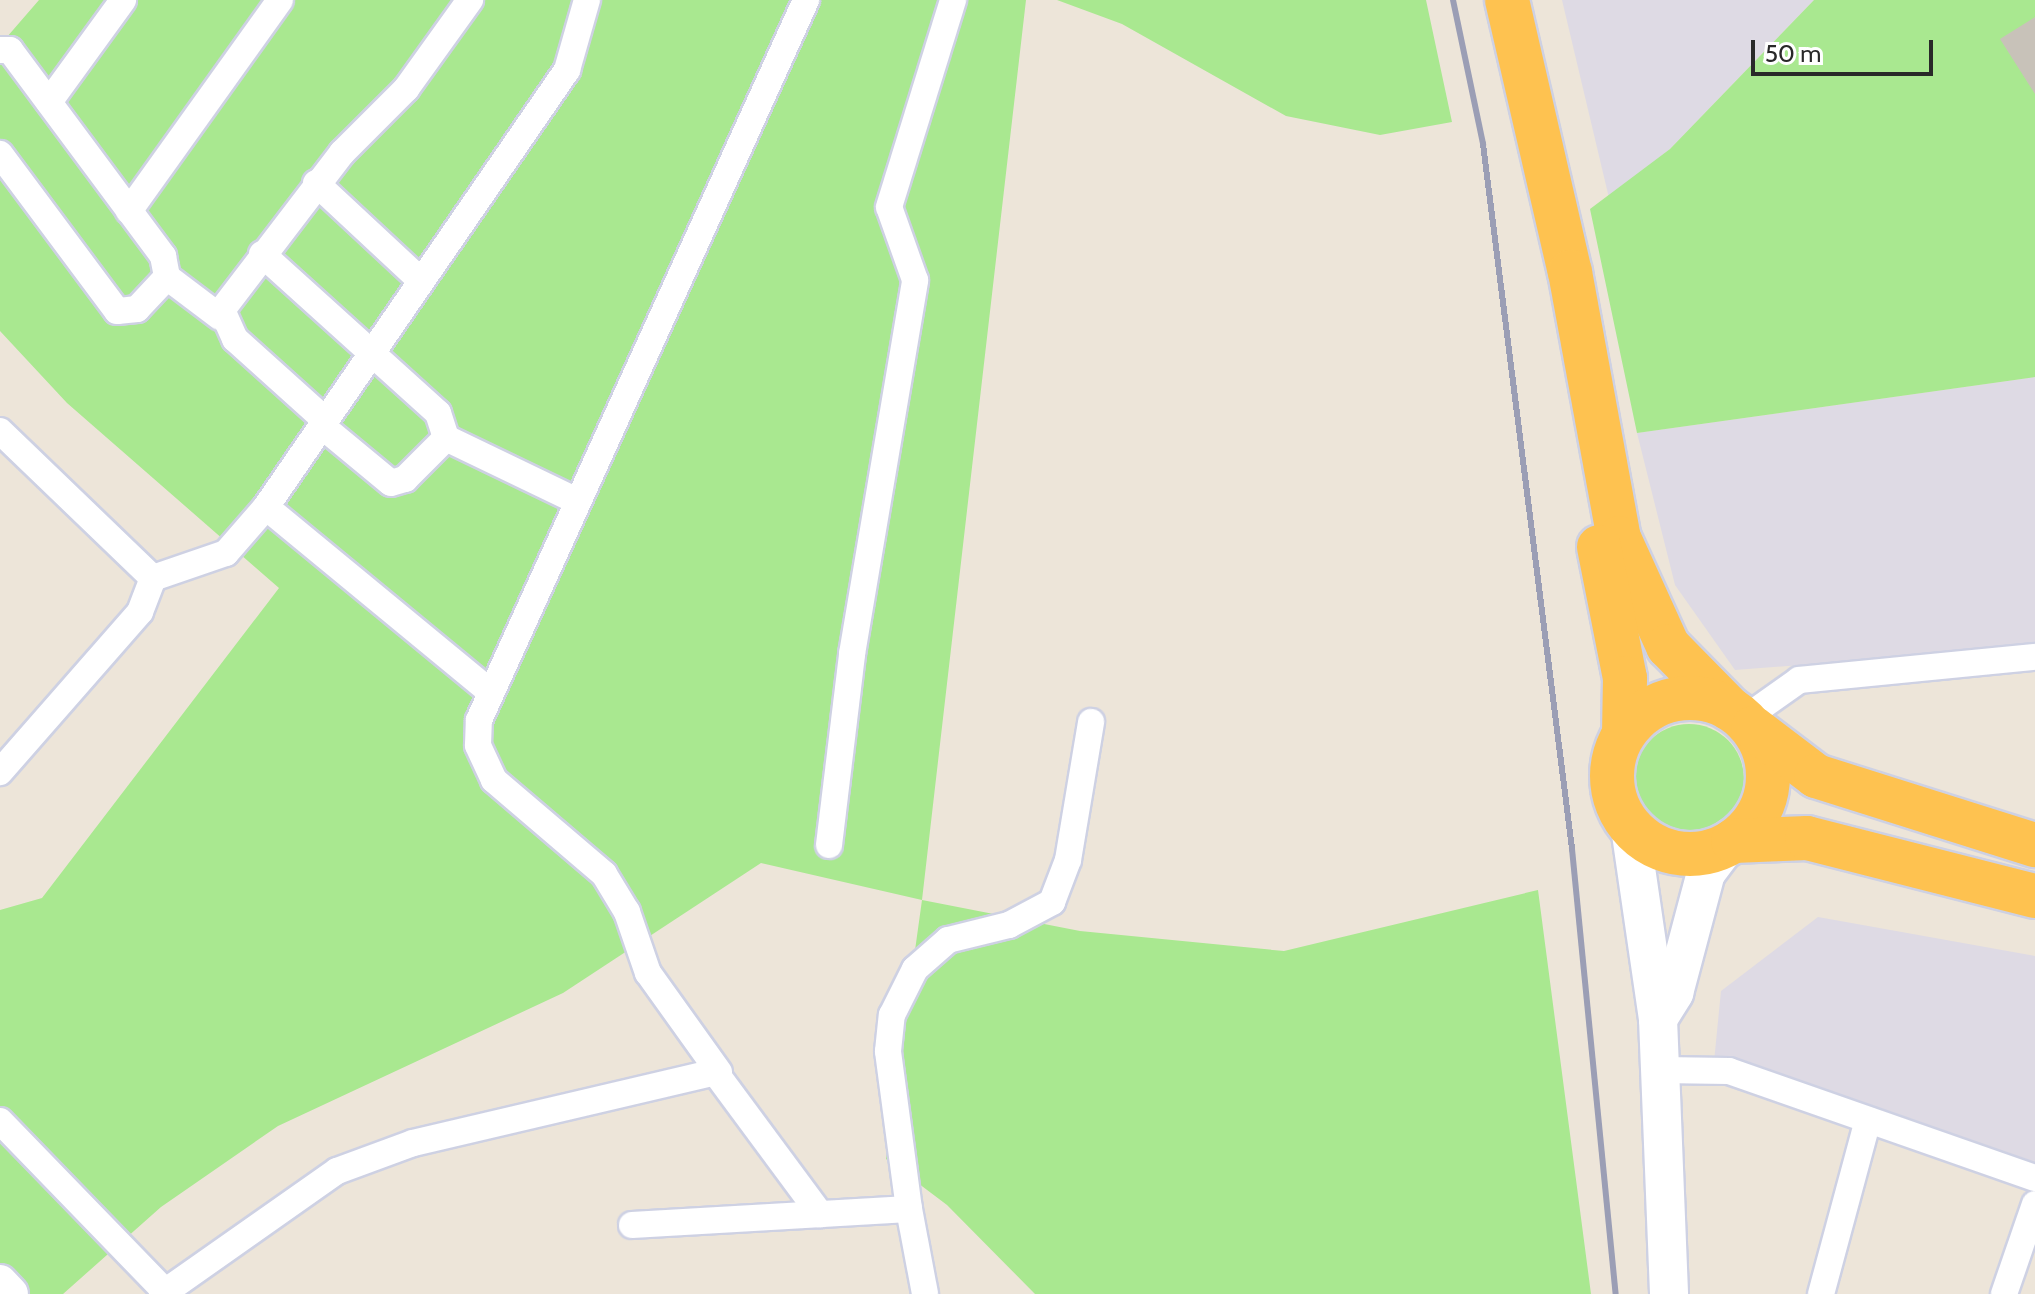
<!DOCTYPE html>
<html>
<head>
<meta charset="utf-8">
<style>
	body { margin:0 }
	#map { position:relative; width:2035px; height:1294px; overflow:hidden; background:#ede5d9; font-family:Cabin,sans-serif }
	div>[style] { position:absolute }
	.industrial>* { inset:0; background:#dedae4 }
	.green>* { inset:0; background:#a9e890 }
	.round { border-radius:50% }
	.building>* { inset:0; background:#c8c2b9 }
	.roads { filter:drop-shadow(2px 0 #ced1e3) drop-shadow(-2px 0 #ced1e3) drop-shadow(0 2px #ced1e3) drop-shadow(0 -2px #ced1e3) }
	.minor>* { height:26px; margin:-13px; padding:0 13px; transform-origin:13px; border-radius:13px; background:#fff }
	.tertiary>* { height:34px; margin:-17px; padding:0 17px; transform-origin:17px; border-radius:17px; background:#fff }
	.secondary>* { height:38px; margin:-19px; padding:0 19px; transform-origin:19px; border-radius:19px; background:#fff }
	.trunk>* { height:44px; margin:-22px; padding:0 22px; transform-origin:22px; border-radius:22px; background:#fec250 }
	.trunk>.ring { margin:-22px; padding:0; box-sizing:content-box; background:none; border:44px solid #fec250; border-radius:50% }
	.rail>* { height:6px; margin:-3px; padding:0 3px; transform-origin:3px; border-radius:3px; background:#9b9eb5 }
	span { translate:-50% -50%; white-space:nowrap; text-align:center; line-height:1.15; -webkit-text-stroke:8px #fff; paint-order:stroke }
	.scale { position:absolute; left:1751px; top:40px; width:182px; height:36px; box-sizing:border-box; border:4px solid #292929; border-top:0; padding-left:10px; font-size:24px; line-height:28px; white-space:nowrap; color:#292929; -webkit-text-stroke:6px #fff; paint-order:stroke }
</style>
</head>
<body>
<div id="map">
	<div class="industrial">
		<div style="clip-path:polygon(1562px 0,1814px 0,1670px 149px,1609px 198px)"></div>
		<div style="clip-path:polygon(2035px 377px,2035px 647px,1735px 670px,1675px 585px,1637px 433px)"></div>
		<div style="clip-path:polygon(1818px 917px,2035px 956px,2035px 1187px,1712px 1082px,1721px 991px)"></div>
	</div>
	<div class="green">
		<div style="clip-path:polygon(39px 0,1026px 0,922px 900px,1080px 931px,1284px 951px,1538px 890px,1591px 1294px,1035px 1294px,947px 1205px,886px 1159px,922px 900px,761px 863px,563px 993px,278px 1126px,161px 1207px,63px 1294px,0 1294px,0 910px,42px 898px,279px 588px,67px 403px,0 331px,0 45px)"></div>
		<div style="clip-path:polygon(1057px 0,1426px 0,1452px 122px,1380px 135px,1286px 116px,1122px 24px)"></div>
		<div style="clip-path:polygon(1814px 0,2035px 0,2035px 377px,1637px 433px,1590px 209px,1670px 149px)"></div>
		<div class="round" style="left:1634px;top:724px;width:110px;height:110px"></div>
	</div>
	<div class="building">
		<div style="clip-path:polygon(2035px 17px,2035px 94px,2000px 39px)"></div>
	</div>
	<div class="roads">
		<div class="minor">
			<div style="left:0;top:50px;width:10px"></div>
			<div style="left:10px;top:50px;width:257px;rotate:53.4deg"></div>
			<div style="left:163px;top:256px;width:21px;rotate:79deg"></div>
			<div style="left:167px;top:277px;width:44px;rotate:133.2deg"></div>
			<div style="left:137px;top:309px;width:20px;rotate:174deg"></div>
			<div style="left:117px;top:311px;width:196px;rotate:-126.7deg"></div>
			<div style="left:49px;top:102px;width:126px;rotate:-54deg"></div>
			<div style="left:316px;top:183px;width:142px;rotate:43deg"></div>
			<div style="left:129px;top:211px;width:259px;rotate:-54.4deg"></div>
			<div style="left:262px;top:254px;width:237px;rotate:42.1deg"></div>
			<div style="left:438px;top:413px;width:26px;rotate:72deg"></div>
			<div style="left:167px;top:277px;width:66px;rotate:37deg"></div>
			<div style="left:325px;top:420px;width:121px;rotate:-138deg"></div>
			<div style="left:235px;top:339px;width:32px;rotate:-114deg"></div>
			<div style="left:222px;top:310px;width:198px;rotate:-52.6deg"></div>
			<div style="left:342px;top:153px;width:91px;rotate:-45deg"></div>
			<div style="left:406px;top:89px;width:110px;rotate:-54.3deg"></div>
			<div style="left:322px;top:426px;width:89px;rotate:39.6deg"></div>
			<div style="left:391px;top:483px;width:15px;rotate:-16deg"></div>
			<div style="left:405px;top:479px;width:58px;rotate:-45deg"></div>
			<div style="left:446px;top:438px;width:143px;rotate:25.7deg"></div>
			<div style="left:0;top:431px;width:212px;rotate:43.9deg"></div>
			<div style="left:153px;top:578px;width:36px;rotate:111deg"></div>
			<div style="left:140px;top:612px;width:213px;rotate:131.2deg"></div>
			<div style="left:266px;top:507px;width:288px;rotate:39.5deg"></div>
			<div style="left:153px;top:578px;width:77px;rotate:-18.9deg"></div>
			<div style="left:226px;top:553px;width:61px;rotate:-49deg"></div>
			<div style="left:266px;top:507px;width:531px;rotate:-55.44deg"></div>
			<div style="left:567px;top:70px;width:73px;rotate:-74.1deg"></div>
			<div style="left:1744px;top:719px;width:67px;rotate:-35.3deg"></div>
			<div style="left:1799px;top:680px;width:237px;rotate:-5.6deg"></div>
			<div style="left:829px;top:845px;width:192px;rotate:-83.1deg"></div>
			<div style="left:852px;top:654px;width:379px;rotate:-80.4deg"></div>
			<div style="left:915px;top:280px;width:77px;rotate:-109.6deg"></div>
			<div style="left:889px;top:207px;width:217px;rotate:-72.8deg"></div>
			<div style="left:1661px;top:1070px;width:68px;rotate:0.8deg"></div>
			<div style="left:1729px;top:1071px;width:324px;rotate:19.3deg"></div>
			<div style="left:719px;top:1072px;width:122px;rotate:-125.6deg"></div>
			<div style="left:648px;top:973px;width:65px;rotate:-109deg"></div>
			<div style="left:627px;top:912px;width:44px;rotate:-121.2deg"></div>
			<div style="left:604px;top:874px;width:145px;rotate:-139.5deg"></div>
			<div style="left:494px;top:780px;width:38px;rotate:-115deg"></div>
			<div style="left:478px;top:745px;width:25px;rotate:-88deg"></div>
			<div style="left:479px;top:720px;width:791px;rotate:-65.57deg"></div>
			<div style="left:0;top:1121px;width:237px;rotate:45.9deg"></div>
			<div style="left:909px;top:1209px;width:159px;rotate:-97.6deg"></div>
			<div style="left:888px;top:1051px;width:36px;rotate:-84deg"></div>
			<div style="left:892px;top:1015px;width:51px;rotate:-63.4deg"></div>
			<div style="left:915px;top:969px;width:44px;rotate:-41.3deg"></div>
			<div style="left:948px;top:940px;width:63px;rotate:-13.8deg"></div>
			<div style="left:1009px;top:925px;width:49px;rotate:-28.1deg"></div>
			<div style="left:1052px;top:902px;width:45px;rotate:-69.1deg"></div>
			<div style="left:1068px;top:860px;width:140px;rotate:-80.5deg"></div>
			<div style="left:632px;top:1225px;width:277px;rotate:-3.3deg"></div>
			<div style="left:909px;top:1209px;width:86px;rotate:79.3deg"></div>
			<div style="left:162px;top:1294px;width:214px;rotate:-35.1deg"></div>
			<div style="left:337px;top:1171px;width:81px;rotate:-20.2deg"></div>
			<div style="left:413px;top:1143px;width:310px;rotate:-13.2deg"></div>
			<div style="left:715px;top:1072px;width:177px;rotate:53.5deg"></div>
			<div style="left:1821px;top:1294px;width:180px;rotate:-74.9deg"></div>
			<div style="left:2004px;top:1294px;width:95px;rotate:-71deg"></div>
		</div>
		<div class="tertiary">
			<div style="left:0;top:1282px;width:16px;rotate:47deg"></div>
		</div>
		<div class="secondary">
			<div style="left:1630px;top:827px;width:194px;rotate:81.7deg"></div>
			<div style="left:1658px;top:1019px;width:275px;rotate:87.7deg"></div>
			<div style="left:1658px;top:1019px;width:31px;rotate:-58deg"></div>
			<div style="left:1674px;top:993px;width:124px;rotate:-75.1deg"></div>
			<div style="left:1706px;top:873px;width:35px;rotate:-53deg"></div>
		</div>
		<div class="trunk">
			<div style="left:1507px;top:0;width:279px;rotate:77deg"></div>
			<div style="left:1570px;top:272px;width:270px;rotate:79.6deg"></div>
			<div style="left:1619px;top:538px;width:119px;rotate:65.6deg"></div>
			<div style="left:1668px;top:646px;width:88px;rotate:45.5deg"></div>
			<div style="left:1599px;top:547px;width:134px;rotate:78.8deg"></div>
			<div style="left:1625px;top:678px;width:55px;rotate:91deg"></div>
			<div class="ring" style="left:1612px;top:698px;width:112px;height:112px"></div>
			<div style="left:1753px;top:728px;width:79px;rotate:37.3deg"></div>
			<div style="left:1816px;top:776px;width:230px;rotate:17.5deg"></div>
			<div style="left:1733px;top:841px;width:74px;rotate:-2.3deg"></div>
			<div style="left:1807px;top:838px;width:235px;rotate:14.3deg"></div>
		</div>
	</div>
	<div class="rail">
		<div style="left:1453px;top:0;width:147px;rotate:78.2deg"></div>
		<div style="left:1483px;top:144px;width:711px;rotate:82.8deg"></div>
		<div style="left:1572px;top:849px;width:447px;rotate:84.4deg"></div>
	</div>
	<div class="scale">50 m</div>
</div>
</body>
</html>
